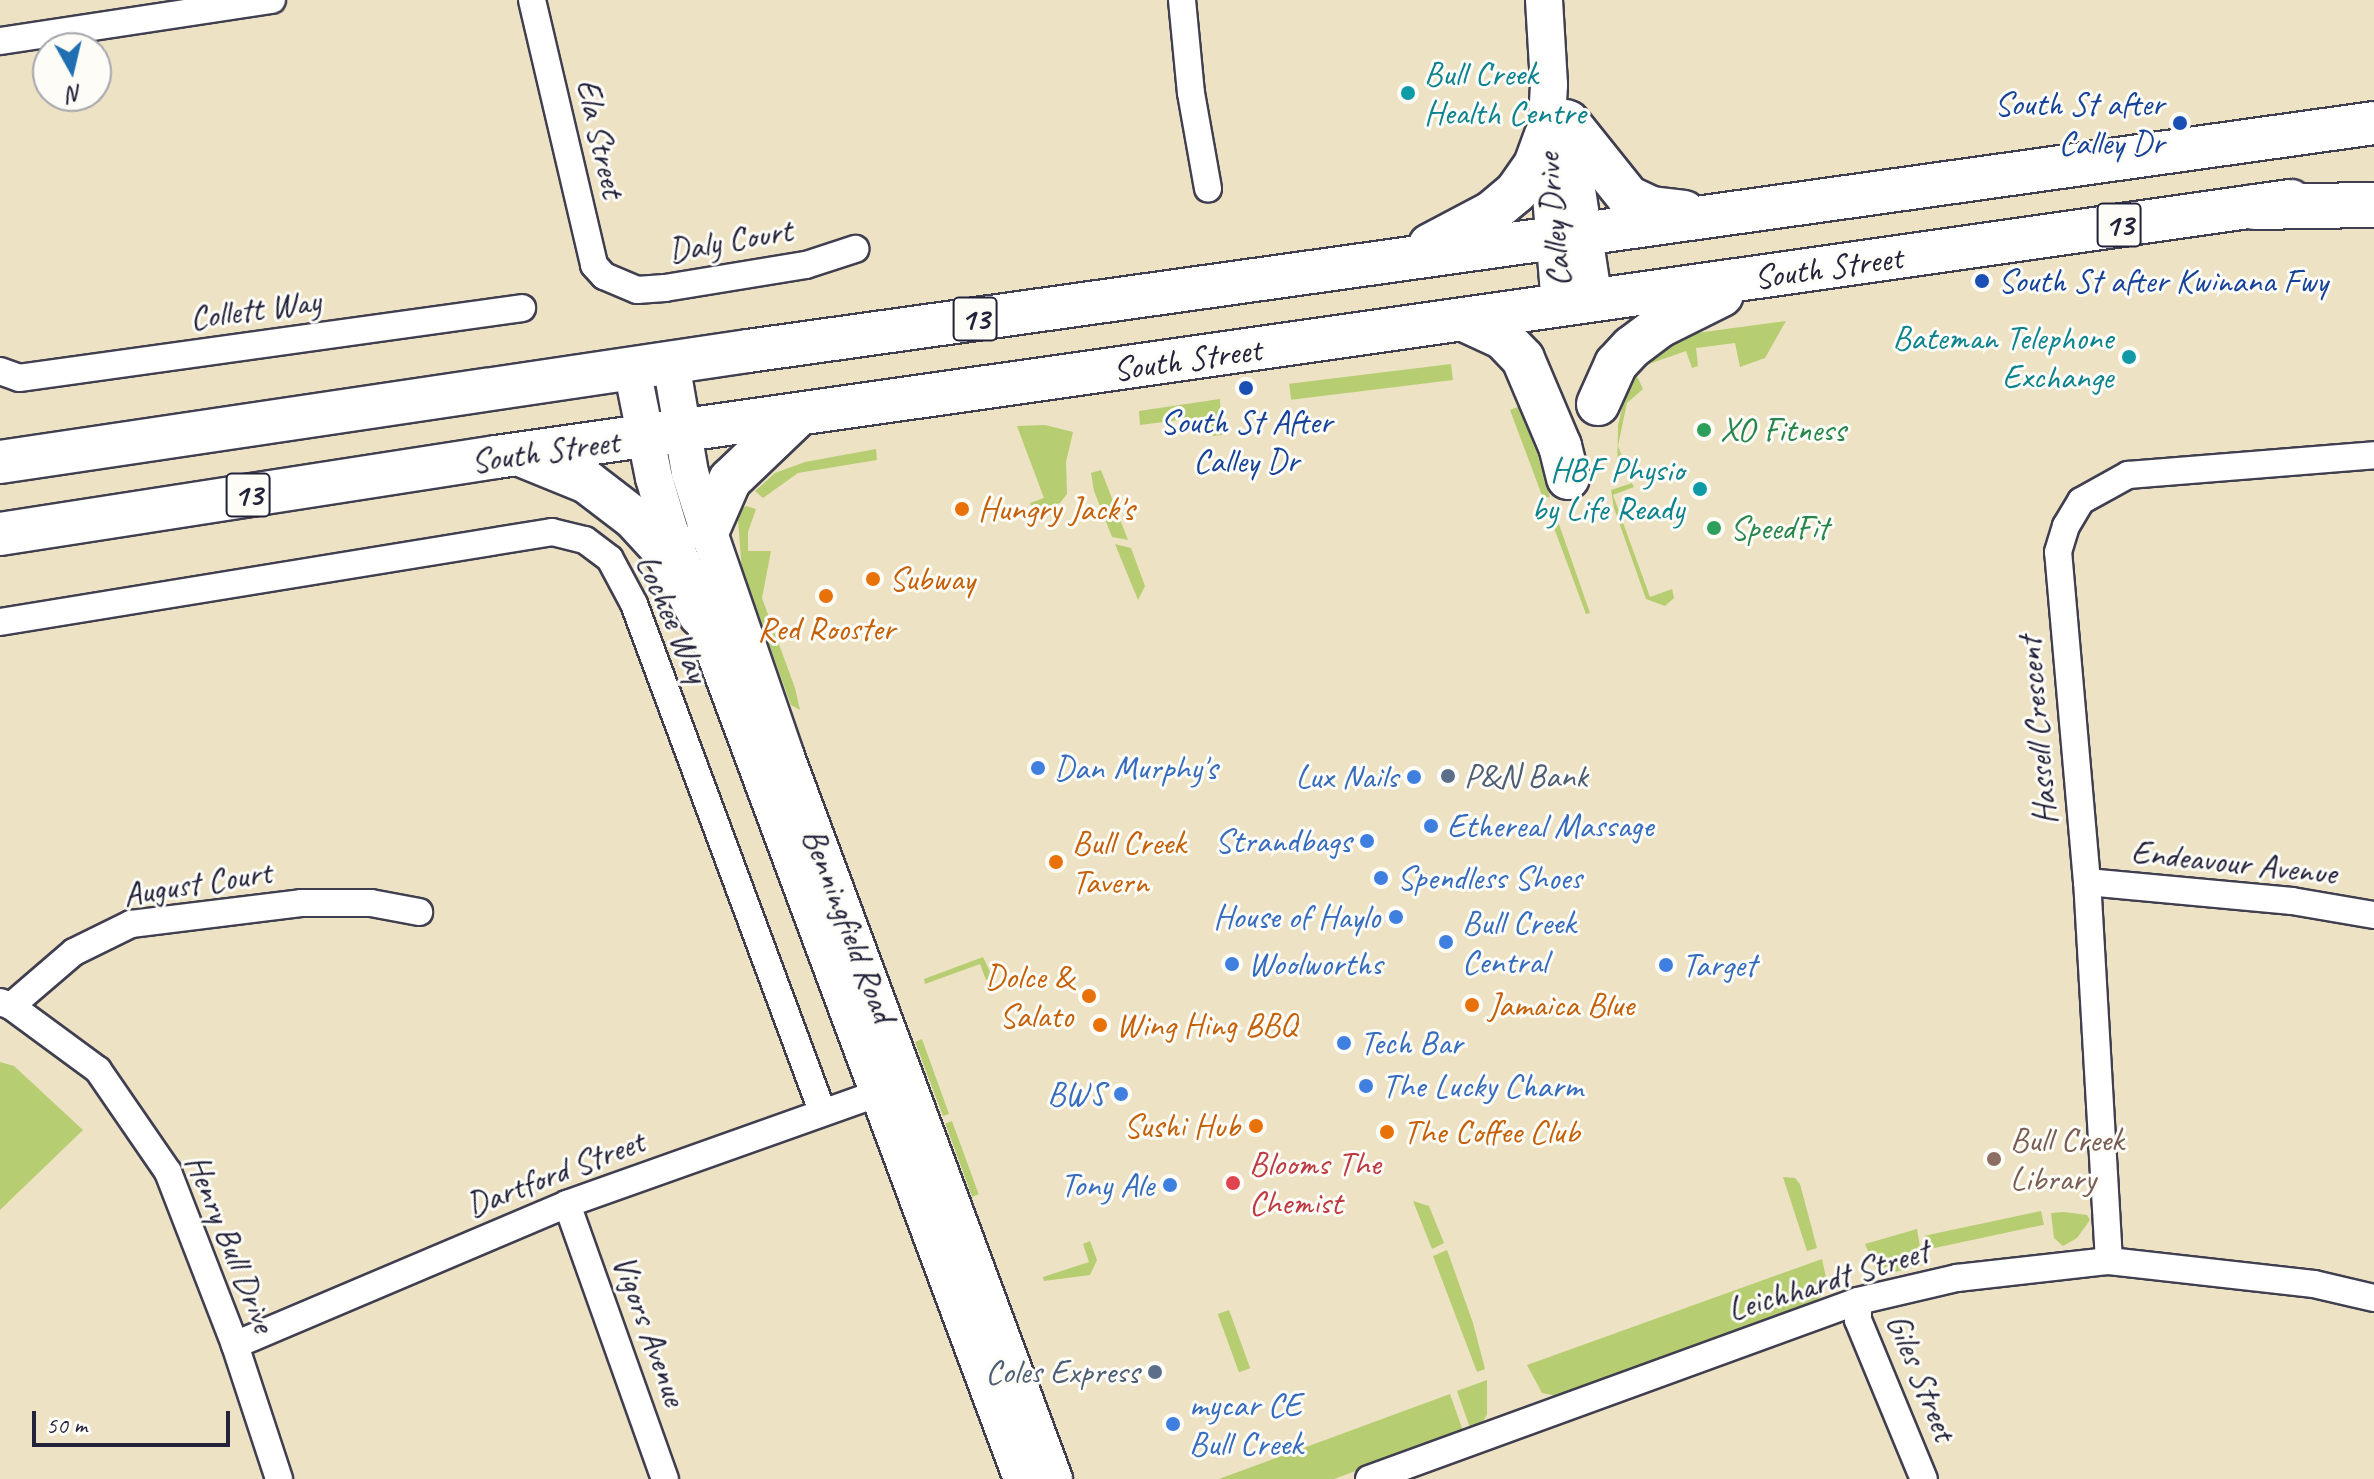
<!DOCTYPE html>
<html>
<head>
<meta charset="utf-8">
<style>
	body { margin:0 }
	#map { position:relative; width:2374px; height:1479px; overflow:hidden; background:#ede2c4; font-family:Caveat,sans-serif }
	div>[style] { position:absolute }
	.green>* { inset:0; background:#b7cd71; transform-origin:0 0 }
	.roads { filter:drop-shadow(2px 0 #403f50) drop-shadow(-2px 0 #403f50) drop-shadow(0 2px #403f50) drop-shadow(0 -2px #403f50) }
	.minor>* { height:26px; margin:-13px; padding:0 13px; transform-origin:13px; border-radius:13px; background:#fff }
	.secondary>* { height:36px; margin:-18px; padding:0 18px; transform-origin:18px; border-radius:18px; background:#fff }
	.trunk>* { height:42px; margin:-21px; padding:0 21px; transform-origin:21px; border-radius:21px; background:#fff }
	.motorway>* { height:44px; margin:-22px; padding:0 22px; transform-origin:22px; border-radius:22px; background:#fff }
	.dots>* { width:22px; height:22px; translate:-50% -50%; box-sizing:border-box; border:4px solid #fdfcf7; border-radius:50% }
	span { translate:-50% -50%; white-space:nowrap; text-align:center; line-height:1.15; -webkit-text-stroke:6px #fdfcf7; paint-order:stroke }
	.shield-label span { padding:2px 6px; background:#fdfcf7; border:2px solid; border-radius:6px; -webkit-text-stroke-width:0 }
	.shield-label { font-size:32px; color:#22223b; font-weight:700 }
	.culture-label { font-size:34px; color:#0d838f }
	.left { translate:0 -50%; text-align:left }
	.right { translate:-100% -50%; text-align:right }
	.transit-label { font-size:34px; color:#164399 }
	.street-label { font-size:34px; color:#22223b }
	.leisure-label { font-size:34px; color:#27864d }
	.food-label { font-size:34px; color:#c56008 }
	.shop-label { font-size:34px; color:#366cbe }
	.service-label { font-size:34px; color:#4e5e75 }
	.education-label { font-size:34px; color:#785e54 }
	.health-label { font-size:34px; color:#be3a42 }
	.north { position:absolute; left:32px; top:32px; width:80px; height:80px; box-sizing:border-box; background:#fdfcf7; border:2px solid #a5a5ac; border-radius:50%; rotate:172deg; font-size:22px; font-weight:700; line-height:32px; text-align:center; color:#22223b }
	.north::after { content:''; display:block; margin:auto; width:28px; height:36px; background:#1f6fb2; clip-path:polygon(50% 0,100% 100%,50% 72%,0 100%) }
	.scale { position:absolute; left:32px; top:1411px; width:198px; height:36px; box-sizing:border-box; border:4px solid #22223b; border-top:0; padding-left:10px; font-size:24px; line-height:28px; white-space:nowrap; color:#22223b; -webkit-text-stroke:6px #fdfcf7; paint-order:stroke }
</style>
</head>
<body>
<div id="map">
	<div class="green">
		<div style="clip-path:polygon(1786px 321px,1765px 358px,1740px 367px,1735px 343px,1696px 348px,1698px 366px,1692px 368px,1686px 351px,1649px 364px,1651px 354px,1689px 334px)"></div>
		<div style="left:1451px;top:364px;width:16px;height:163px;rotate:83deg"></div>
		<div style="clip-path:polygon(1635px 372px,1643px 389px,1627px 403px,1618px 446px,1629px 474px,1617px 478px,1618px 425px,1628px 384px)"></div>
		<div style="clip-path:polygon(1220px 399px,1222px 435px,1213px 436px,1210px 416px,1140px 425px,1139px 411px)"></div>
		<div style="clip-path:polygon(1523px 405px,1550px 497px,1543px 498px,1510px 410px)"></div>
		<div style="clip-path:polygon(1045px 425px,1073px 432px,1066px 462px,1067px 494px,1060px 503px,1033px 511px,1030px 503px,1044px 498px,1017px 426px)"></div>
		<div style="clip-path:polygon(876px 449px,877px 460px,798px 473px,763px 498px,755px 491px,775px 473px,805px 462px)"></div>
		<div style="clip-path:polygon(1101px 470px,1128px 540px,1112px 537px,1094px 491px,1091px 473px)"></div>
		<div style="clip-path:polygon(1632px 483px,1634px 487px,1613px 495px,1650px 597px,1672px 589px,1674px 598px,1665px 606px,1646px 599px,1614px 508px,1611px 490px)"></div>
		<div style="clip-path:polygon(746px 506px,756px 509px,748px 532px,748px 551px,771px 551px,762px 598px,795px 688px,800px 710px,791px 705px,742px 572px,738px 520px,742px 509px)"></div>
		<div style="clip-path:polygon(1553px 507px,1590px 613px,1586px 614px,1547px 509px)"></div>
		<div style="clip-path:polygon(1115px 544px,1131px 548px,1145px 586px,1138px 600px)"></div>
		<div style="clip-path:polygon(983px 957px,993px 978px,986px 980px,980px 964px,925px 984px,924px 979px)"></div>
		<div style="clip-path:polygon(922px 1039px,949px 1114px,943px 1116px,915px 1042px)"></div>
		<div style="clip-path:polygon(0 1062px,14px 1066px,83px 1130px,0 1210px)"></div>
		<div style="left:952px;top:1121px;width:78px;height:7px;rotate:70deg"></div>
		<div style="clip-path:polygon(1783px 1177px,1795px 1178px,1800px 1184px,1817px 1248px,1807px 1251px)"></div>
		<div style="clip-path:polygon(1413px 1201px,1429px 1206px,1444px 1243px,1432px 1249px)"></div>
		<div style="left:2041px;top:1211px;width:14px;height:119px;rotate:78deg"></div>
		<div style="clip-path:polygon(2064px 1212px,2087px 1215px,2090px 1220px,2077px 1238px,2063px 1246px,2054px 1238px,2051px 1213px)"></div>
		<div style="clip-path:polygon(1917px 1229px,1923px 1265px,1891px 1273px,1876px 1270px,1865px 1244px)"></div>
		<div style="clip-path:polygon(1090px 1241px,1097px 1260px,1090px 1275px,1044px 1281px,1043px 1277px,1089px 1262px,1083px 1244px)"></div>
		<div style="clip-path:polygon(1447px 1250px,1473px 1323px,1485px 1369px,1477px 1372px,1433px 1256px)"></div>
		<div style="clip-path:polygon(1822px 1259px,1827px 1282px,1821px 1296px,1816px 1300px,1558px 1396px,1542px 1393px,1527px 1365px)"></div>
		<div style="left:1229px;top:1310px;width:62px;height:12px;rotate:70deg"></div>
		<div style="clip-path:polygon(1487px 1380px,1487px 1414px,1484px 1420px,1470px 1428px,1457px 1391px)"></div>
		<div style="clip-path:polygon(1450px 1394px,1463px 1431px,1334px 1479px,1219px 1479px)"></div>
	</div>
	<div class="roads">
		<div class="minor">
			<div style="left:532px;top:0;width:272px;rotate:76.8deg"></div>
			<div style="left:594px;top:265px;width:15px;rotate:48deg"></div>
			<div style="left:604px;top:276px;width:36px;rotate:23deg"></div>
			<div style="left:637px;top:290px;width:28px;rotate:-4deg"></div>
			<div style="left:665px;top:288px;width:143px;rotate:-9.3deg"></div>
			<div style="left:806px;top:265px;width:52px;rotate:-18.1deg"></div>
			<div style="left:1182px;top:0;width:93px;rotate:84.5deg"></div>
			<div style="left:1191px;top:93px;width:97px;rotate:79.9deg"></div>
			<div style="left:0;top:41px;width:275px;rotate:-8.6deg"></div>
			<div style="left:0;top:371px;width:20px;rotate:20deg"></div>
			<div style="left:19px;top:378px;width:508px;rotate:-7.92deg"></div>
			<div style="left:0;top:622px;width:559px;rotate:-9.26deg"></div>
			<div style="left:552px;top:532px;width:34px;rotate:14deg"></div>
			<div style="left:585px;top:540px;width:31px;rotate:37deg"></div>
			<div style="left:610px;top:559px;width:51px;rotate:61.9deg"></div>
			<div style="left:634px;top:604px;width:541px;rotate:69.65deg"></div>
			<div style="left:2087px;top:882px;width:206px;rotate:5.3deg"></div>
			<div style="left:2292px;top:901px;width:83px;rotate:9.7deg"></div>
			<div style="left:0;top:1002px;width:12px;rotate:20deg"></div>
			<div style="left:11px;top:1006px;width:108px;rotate:36.3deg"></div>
			<div style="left:98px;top:1070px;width:124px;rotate:55.5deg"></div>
			<div style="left:168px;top:1172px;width:186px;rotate:68.8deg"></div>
			<div style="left:235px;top:1345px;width:141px;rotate:71.8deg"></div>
			<div style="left:11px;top:1006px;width:83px;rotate:-40.6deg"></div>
			<div style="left:74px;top:952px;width:64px;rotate:-26.2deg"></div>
			<div style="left:131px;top:924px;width:171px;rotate:-7deg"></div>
			<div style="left:301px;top:903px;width:70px"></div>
			<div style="left:371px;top:903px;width:49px;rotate:10.6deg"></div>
			<div style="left:567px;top:1204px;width:292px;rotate:70.4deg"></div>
			<div style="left:2109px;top:1261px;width:380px;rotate:-93.3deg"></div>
			<div style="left:2087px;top:882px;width:331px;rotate:-95deg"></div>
			<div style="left:2058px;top:552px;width:27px;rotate:-73deg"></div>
			<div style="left:2066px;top:526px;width:29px;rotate:-59deg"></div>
			<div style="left:2081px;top:501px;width:54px;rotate:-29deg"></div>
			<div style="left:2128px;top:475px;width:247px;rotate:-4.6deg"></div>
			<div style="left:1858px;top:1301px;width:19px;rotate:90deg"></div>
			<div style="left:1858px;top:1320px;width:172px;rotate:67.5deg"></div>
			<div style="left:235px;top:1345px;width:361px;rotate:-23deg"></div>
			<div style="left:567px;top:1204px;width:348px;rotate:-19.6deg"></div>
			<div style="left:1369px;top:1479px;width:520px;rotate:-20deg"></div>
			<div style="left:1858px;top:1301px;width:102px;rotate:-13.1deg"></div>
			<div style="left:1957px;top:1278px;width:153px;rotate:-6.4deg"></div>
			<div style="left:2109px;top:1261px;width:206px;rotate:6.4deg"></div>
			<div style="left:2314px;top:1284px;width:62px;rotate:13.1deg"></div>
		</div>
		<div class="secondary">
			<div style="left:1544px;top:0;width:85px;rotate:86.6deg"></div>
			<div style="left:1549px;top:85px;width:50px;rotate:93.4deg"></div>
			<div style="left:1546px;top:135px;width:173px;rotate:85.3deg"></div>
			<div style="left:1566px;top:118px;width:186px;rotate:81.3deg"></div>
			<div style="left:671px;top:363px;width:112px;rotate:80.2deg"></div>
			<div style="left:690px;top:473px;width:60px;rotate:72.5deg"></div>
			<div style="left:708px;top:530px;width:237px;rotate:71deg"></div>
			<div style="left:785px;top:754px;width:773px;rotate:69.64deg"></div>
			<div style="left:632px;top:369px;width:111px;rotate:78.6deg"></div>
			<div style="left:654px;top:478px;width:56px;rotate:73.5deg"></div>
			<div style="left:670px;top:532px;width:1010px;rotate:69.61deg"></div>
		</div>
		<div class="trunk">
			<div style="left:1568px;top:122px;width:96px;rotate:51.3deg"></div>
			<div style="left:1628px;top:197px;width:26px;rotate:25deg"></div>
			<div style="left:1652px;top:208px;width:32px;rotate:7deg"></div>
			<div style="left:1430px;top:245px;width:69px;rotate:-27.7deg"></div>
			<div style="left:1491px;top:213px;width:33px;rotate:-40deg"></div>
			<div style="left:1516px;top:192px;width:33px;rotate:-55deg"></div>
			<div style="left:1535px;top:165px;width:32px;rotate:-70deg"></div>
			<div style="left:1464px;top:320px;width:43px;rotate:24.8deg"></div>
			<div style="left:1503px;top:338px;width:29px;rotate:46deg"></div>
			<div style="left:1523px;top:359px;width:95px;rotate:67deg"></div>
			<div style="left:1560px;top:446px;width:33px;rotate:76deg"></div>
			<div style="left:1598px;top:404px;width:44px;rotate:-65.8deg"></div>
			<div style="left:1616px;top:364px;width:23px;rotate:-47deg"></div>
			<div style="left:1632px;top:347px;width:35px;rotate:-37deg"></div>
			<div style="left:1660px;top:326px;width:69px;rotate:-26.6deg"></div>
			<div style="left:523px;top:456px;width:69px;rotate:22.1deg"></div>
			<div style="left:587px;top:482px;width:59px;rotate:37.5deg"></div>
			<div style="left:634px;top:518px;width:50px;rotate:47.4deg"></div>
			<div style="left:668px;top:555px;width:68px;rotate:61.9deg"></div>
			<div style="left:0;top:462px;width:756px;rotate:-8.44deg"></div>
			<div style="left:748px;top:351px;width:1642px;rotate:-7.98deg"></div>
			<div style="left:708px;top:530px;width:55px;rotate:-66.3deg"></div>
			<div style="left:730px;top:480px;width:94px;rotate:-43.7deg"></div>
			<div style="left:0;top:534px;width:502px;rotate:-8.82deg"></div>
			<div style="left:496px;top:457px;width:1813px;rotate:-8.12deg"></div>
		</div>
		<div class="motorway">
			<div style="left:2254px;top:207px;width:120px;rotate:-1deg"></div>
		</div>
	</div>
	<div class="dots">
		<div style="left:1408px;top:93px;background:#0f9aa8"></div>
		<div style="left:2180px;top:123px;background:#1a4fb4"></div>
		<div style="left:1982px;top:281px;background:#1a4fb4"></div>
		<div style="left:2129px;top:357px;background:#0f9aa8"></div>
		<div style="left:1246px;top:388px;background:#1a4fb4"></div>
		<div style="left:1704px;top:430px;background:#2e9e5b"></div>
		<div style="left:1700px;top:489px;background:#0f9aa8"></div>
		<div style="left:962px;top:509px;background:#e8710a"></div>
		<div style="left:1714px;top:528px;background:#2e9e5b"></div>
		<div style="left:873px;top:579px;background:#e8710a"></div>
		<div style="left:826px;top:596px;background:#e8710a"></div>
		<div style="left:1038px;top:768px;background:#3f7fe0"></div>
		<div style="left:1448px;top:776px;background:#5c6f8a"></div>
		<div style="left:1414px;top:777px;background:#3f7fe0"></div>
		<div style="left:1431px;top:826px;background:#3f7fe0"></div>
		<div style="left:1367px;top:841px;background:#3f7fe0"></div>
		<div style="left:1056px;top:862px;background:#e8710a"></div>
		<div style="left:1381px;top:878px;background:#3f7fe0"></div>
		<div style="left:1396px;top:917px;background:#3f7fe0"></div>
		<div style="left:1446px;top:942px;background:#3f7fe0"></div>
		<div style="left:1232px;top:964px;background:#3f7fe0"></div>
		<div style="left:1666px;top:965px;background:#3f7fe0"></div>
		<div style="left:1089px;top:996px;background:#e8710a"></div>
		<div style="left:1472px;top:1005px;background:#e8710a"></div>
		<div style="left:1100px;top:1025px;background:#e8710a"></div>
		<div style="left:1344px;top:1043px;background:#3f7fe0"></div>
		<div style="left:1366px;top:1086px;background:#3f7fe0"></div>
		<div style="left:1121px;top:1094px;background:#3f7fe0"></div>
		<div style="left:1256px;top:1126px;background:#e8710a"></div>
		<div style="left:1387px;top:1132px;background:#e8710a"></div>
		<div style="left:1994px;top:1159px;background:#8d6e63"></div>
		<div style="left:1233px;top:1183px;background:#e0444e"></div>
		<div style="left:1170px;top:1185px;background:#3f7fe0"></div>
		<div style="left:1155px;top:1372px;background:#5c6f8a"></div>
		<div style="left:1173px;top:1424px;background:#3f7fe0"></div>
	</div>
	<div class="shield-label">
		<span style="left:2119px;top:225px">13</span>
		<span style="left:975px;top:319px">13</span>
		<span style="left:248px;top:495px">13</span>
	</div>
	<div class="culture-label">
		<span class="left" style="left:1424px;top:93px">Bull Creek<br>Health Centre</span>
		<span class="right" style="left:2113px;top:357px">Bateman Telephone<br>Exchange</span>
		<span class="right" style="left:1684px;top:489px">HBF Physio<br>by Life Ready</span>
	</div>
	<div class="transit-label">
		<span class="right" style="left:2164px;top:123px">South St after<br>Calley Dr</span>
		<span class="left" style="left:1998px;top:281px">South St after Kwinana Fwy</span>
		<span style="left:1246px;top:441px">South St After<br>Calley Dr</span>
	</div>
	<div class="street-label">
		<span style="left:601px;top:138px;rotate:77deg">Ela Street</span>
		<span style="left:1553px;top:220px;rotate:-95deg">Calley Drive</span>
		<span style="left:730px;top:240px;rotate:-10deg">Daly Court</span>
		<span style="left:1828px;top:267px;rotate:-8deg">South Street</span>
		<span style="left:255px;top:309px;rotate:-8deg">Collett Way</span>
		<span style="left:1187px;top:359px;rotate:-8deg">South Street</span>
		<span style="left:545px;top:451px;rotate:-8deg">South Street</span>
		<span style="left:673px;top:618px;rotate:66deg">Lochee Way</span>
		<span style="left:2037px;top:731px;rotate:-95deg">Hassell Crescent</span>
		<span style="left:2234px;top:862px;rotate:6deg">Endeavour Avenue</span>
		<span style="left:197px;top:883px;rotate:-9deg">August Court</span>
		<span style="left:849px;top:925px;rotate:69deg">Benningfield Road</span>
		<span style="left:555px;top:1173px;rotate:-21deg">Dartford Street</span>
		<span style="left:231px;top:1243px;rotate:68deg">Henry Bull Drive</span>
		<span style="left:1828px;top:1280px;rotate:-17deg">Leichhardt Street</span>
		<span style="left:650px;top:1330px;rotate:70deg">Vigors Avenue</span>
		<span style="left:1922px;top:1377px;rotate:68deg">Giles Street</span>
	</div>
	<div class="leisure-label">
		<span class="left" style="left:1720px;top:430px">XO Fitness</span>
		<span class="left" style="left:1730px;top:528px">SpeedFit</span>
	</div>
	<div class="food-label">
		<span class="left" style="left:978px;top:509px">Hungry Jack's</span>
		<span class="left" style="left:889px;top:579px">Subway</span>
		<span style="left:826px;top:629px">Red Rooster</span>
		<span class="left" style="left:1072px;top:862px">Bull Creek<br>Tavern</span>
		<span class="right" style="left:1073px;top:996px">Dolce &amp;<br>Salato</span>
		<span class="left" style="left:1488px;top:1005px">Jamaica Blue</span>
		<span class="left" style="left:1116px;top:1025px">Wing Hing BBQ</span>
		<span class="right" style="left:1240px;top:1126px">Sushi Hub</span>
		<span class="left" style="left:1403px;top:1132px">The Coffee Club</span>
	</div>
	<div class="shop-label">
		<span class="left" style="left:1054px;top:768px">Dan Murphy's</span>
		<span class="right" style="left:1398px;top:777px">Lux Nails</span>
		<span class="left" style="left:1447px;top:826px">Ethereal Massage</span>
		<span class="right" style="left:1351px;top:841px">Strandbags</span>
		<span class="left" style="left:1397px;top:878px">Spendless Shoes</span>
		<span class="right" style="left:1380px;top:917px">House of Haylo</span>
		<span class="left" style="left:1462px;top:942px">Bull Creek<br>Central</span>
		<span class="left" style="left:1248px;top:964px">Woolworths</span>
		<span class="left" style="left:1682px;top:965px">Target</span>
		<span class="left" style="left:1360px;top:1043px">Tech Bar</span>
		<span class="left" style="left:1382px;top:1086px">The Lucky Charm</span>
		<span class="right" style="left:1105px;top:1094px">BWS</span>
		<span class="right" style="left:1154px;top:1185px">Tony Ale</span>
		<span class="left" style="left:1189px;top:1424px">mycar CE<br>Bull Creek</span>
	</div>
	<div class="service-label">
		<span class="left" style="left:1464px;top:776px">P&amp;N Bank</span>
		<span class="right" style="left:1139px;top:1372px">Coles Express</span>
	</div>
	<div class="education-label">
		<span class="left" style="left:2010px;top:1159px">Bull Creek<br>Library</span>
	</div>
	<div class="health-label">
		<span class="left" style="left:1249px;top:1183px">Blooms The<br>Chemist</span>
	</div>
	<div class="north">N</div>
	<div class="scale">50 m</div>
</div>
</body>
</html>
